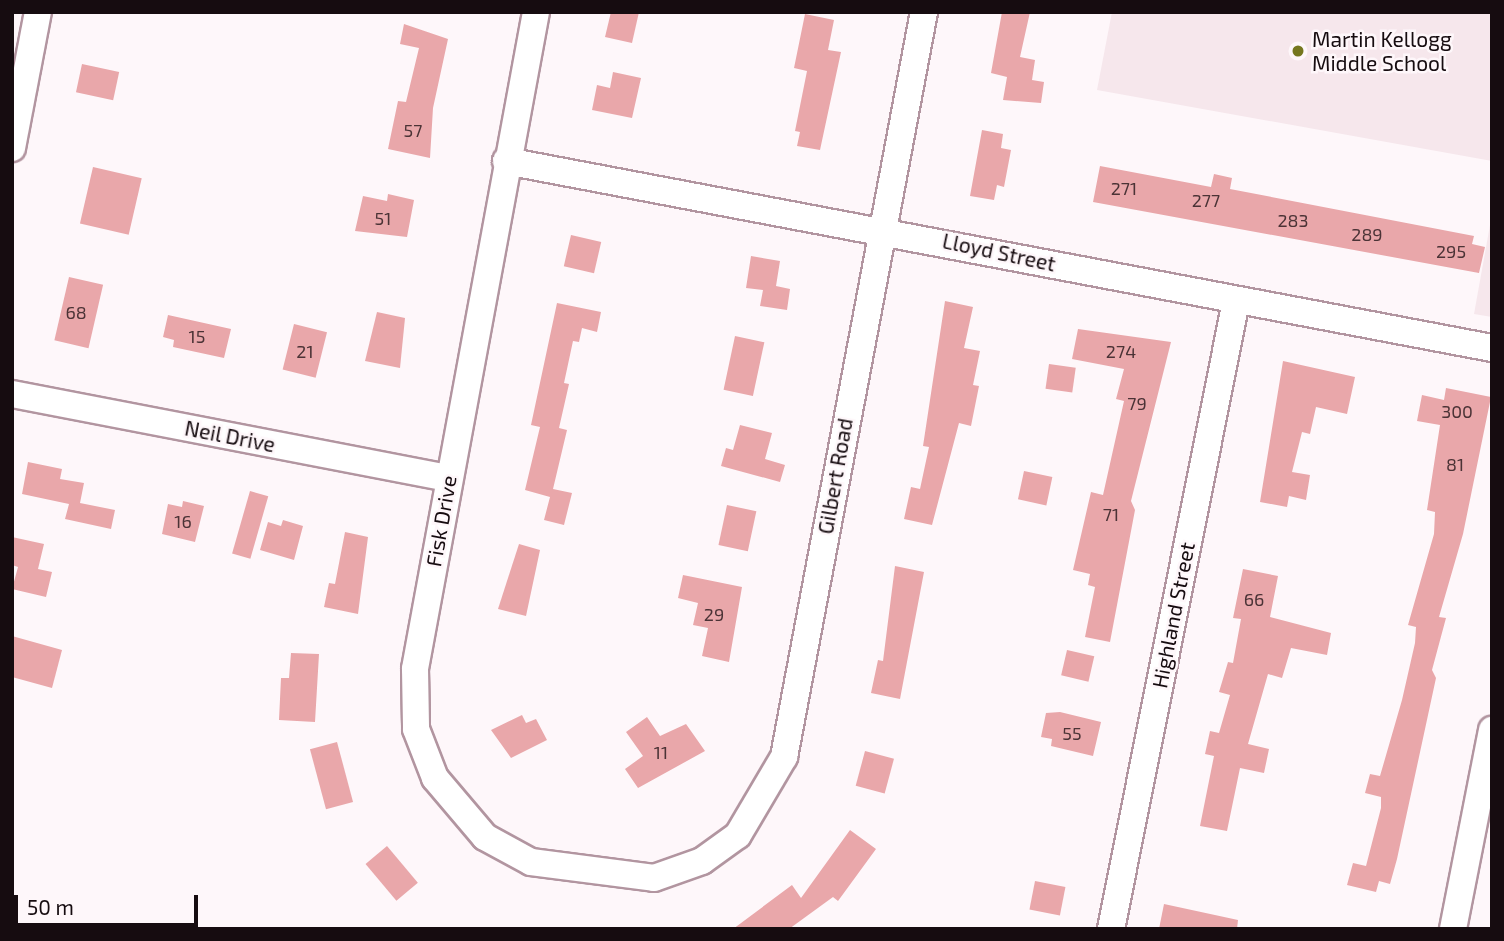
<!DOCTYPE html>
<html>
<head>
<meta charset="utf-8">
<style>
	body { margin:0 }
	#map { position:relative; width:1504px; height:941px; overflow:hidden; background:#fef7fa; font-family:"Exo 2",sans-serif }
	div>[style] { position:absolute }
	.built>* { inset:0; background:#f6e7ec }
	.building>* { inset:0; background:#e9a7aa; transform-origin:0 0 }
	.roads { filter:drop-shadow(2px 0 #b295a0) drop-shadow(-2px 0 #b295a0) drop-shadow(0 2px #b295a0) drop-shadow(0 -2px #b295a0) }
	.street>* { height:26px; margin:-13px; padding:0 13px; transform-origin:13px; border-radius:13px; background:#fff }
	.dots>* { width:19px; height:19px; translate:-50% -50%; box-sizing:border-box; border:4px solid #fef7fa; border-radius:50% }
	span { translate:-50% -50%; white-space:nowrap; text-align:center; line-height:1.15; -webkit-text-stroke:5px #fef7fa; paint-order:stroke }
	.number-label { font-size:18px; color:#4b3336 }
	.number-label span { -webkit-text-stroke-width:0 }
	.poi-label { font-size:21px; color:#160c10 }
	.left { translate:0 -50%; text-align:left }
	.street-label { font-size:21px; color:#160c10 }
	.frame { position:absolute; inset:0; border:14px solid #160c10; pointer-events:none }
	.scale { position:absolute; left:14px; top:895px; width:184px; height:32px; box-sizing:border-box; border:4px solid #160c10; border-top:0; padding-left:9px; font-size:21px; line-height:24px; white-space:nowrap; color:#160c10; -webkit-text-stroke:5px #fef7fa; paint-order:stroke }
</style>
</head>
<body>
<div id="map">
	<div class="built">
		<div style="clip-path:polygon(1112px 12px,1492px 12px,1492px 161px,1097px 90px)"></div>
		<div style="clip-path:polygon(1492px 214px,1492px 317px,1474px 314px)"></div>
	</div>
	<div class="building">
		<div style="clip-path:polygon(611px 12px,639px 12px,632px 43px,605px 37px)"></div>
		<div style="clip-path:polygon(1002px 12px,1030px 12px,1020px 57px,1035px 60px,1032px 80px,1044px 82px,1041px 103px,1003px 100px,1007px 77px,991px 73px)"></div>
		<div style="clip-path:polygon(805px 14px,834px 20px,828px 50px,841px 52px,820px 150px,797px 146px,800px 132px,795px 131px,807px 71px,794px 68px)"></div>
		<div style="clip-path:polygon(404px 24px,448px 39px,433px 108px,430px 158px,388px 149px,398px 101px,406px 102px,419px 48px,400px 44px)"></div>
		<div style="left:82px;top:64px;width:38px;height:29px;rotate:12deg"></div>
		<div style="clip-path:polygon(613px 72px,641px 78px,632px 118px,592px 110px,597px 85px,610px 88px)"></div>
		<div style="clip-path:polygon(982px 130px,1003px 134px,1001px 148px,1011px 150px,1004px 187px,997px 185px,994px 200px,970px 196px)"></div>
		<div style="clip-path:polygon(1100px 166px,1211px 187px,1214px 174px,1232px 178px,1230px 189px,1474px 236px,1472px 244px,1485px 247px,1479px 273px,1093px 202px)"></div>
		<div style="left:93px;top:167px;width:50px;height:58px;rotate:13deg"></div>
		<div style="clip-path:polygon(388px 194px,414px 200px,407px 237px,355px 231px,363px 196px,387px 201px)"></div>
		<div style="left:571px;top:235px;width:31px;height:32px;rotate:13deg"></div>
		<div style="clip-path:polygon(751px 256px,780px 261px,776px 286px,790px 289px,787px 310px,760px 306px,763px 290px,746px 288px)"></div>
		<div style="left:69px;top:277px;width:35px;height:65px;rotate:13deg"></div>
		<div style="clip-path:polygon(945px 301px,973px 307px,964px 348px,980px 351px,973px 385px,979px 386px,971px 426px,959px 423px,932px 525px,904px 519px,911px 487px,920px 489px,929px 447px,923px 446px)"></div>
		<div style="clip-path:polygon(557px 303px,601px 312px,597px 332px,582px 328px,579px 342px,573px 341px,564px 383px,569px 384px,559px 428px,567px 430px,553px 489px,572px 493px,564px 525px,544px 520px,550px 497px,525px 490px,540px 427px,531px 425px)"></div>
		<div style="clip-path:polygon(377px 312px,405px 318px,400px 368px,365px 361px)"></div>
		<div style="clip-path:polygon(168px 315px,231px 329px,224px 358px,173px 347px,174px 340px,163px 337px)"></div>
		<div style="left:294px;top:324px;width:34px;height:47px;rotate:14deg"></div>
		<div style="clip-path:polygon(1078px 329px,1171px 342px,1131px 501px,1135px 510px,1110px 642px,1085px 637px,1095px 587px,1088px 585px,1090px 574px,1073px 570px,1091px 492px,1103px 495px,1124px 401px,1116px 399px,1124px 369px,1072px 359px)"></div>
		<div style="left:735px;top:336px;width:30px;height:55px;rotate:12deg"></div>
		<div style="clip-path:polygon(1283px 361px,1355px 377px,1347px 414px,1316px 407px,1310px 434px,1302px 432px,1292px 472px,1310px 475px,1306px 500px,1289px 496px,1287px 507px,1260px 502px)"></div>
		<div style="left:1049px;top:364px;width:27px;height:25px;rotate:8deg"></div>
		<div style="clip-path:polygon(1446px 388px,1491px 397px,1463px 534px,1439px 617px,1446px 618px,1432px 670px,1436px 678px,1397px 859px,1390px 884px,1379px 881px,1376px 892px,1347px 885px,1353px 863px,1366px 866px,1381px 808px,1381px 797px,1365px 793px,1370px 774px,1380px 776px,1402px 700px,1415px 643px,1416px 627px,1408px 625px,1434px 534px,1435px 512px,1427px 510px,1440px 425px,1417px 421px,1422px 395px,1444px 400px)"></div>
		<div style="clip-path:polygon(740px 425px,772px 433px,765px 459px,785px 465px,780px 482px,721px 466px,726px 448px,733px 450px)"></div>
		<div style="clip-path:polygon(28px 462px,62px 469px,60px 479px,84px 483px,80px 503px,115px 510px,111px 529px,65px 519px,69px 504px,22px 494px)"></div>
		<div style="left:1024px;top:471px;width:29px;height:29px;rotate:12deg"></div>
		<div style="left:250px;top:491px;width:19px;height:65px;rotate:16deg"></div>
		<div style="clip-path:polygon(183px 501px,204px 506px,195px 542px,162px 534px,168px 504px,182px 507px)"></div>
		<div style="left:727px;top:505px;width:30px;height:41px;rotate:12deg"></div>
		<div style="clip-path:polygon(283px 520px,303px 526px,294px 560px,260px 550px,268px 522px,281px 526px)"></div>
		<div style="clip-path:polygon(345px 532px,368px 537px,358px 614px,324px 607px,329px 583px,335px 584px)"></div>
		<div style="clip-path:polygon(12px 537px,44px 544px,38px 569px,52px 572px,46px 597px,12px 589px,18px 567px,12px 565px)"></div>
		<div style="clip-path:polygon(519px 544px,540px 550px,526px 616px,498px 609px)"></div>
		<div style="clip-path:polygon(895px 566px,924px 572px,900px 699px,871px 693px,878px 660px,883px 661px)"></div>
		<div style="clip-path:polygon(1243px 569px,1278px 576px,1270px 617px,1331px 633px,1327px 655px,1291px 648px,1282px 678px,1268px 674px,1248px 744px,1269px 749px,1264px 773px,1240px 768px,1227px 831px,1200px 826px,1214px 756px,1205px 754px,1210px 731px,1219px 733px,1230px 695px,1219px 692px,1228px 662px,1233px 663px,1241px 619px,1233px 618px)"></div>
		<div style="clip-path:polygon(683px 575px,742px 587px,729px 662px,702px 656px,708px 628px,693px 625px,698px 603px,678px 598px)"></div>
		<div style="clip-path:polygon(12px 636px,62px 650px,52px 688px,12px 677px)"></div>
		<div style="left:1067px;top:650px;width:28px;height:26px;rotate:13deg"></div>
		<div style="clip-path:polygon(291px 653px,319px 654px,315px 722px,279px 720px,281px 678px,289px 678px)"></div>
		<div style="clip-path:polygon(1060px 712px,1101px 722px,1093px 756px,1051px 746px,1052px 739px,1041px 737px,1046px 713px)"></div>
		<div style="clip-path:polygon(522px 715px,526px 723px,536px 719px,547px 740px,511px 758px,491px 730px)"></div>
		<div style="clip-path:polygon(647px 717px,660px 736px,686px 724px,705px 751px,638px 788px,625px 769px,643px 756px,626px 732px)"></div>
		<div style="left:337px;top:742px;width:62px;height:28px;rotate:75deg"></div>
		<div style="left:865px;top:751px;width:30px;height:36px;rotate:15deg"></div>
		<div style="clip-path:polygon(850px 830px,876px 849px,838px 901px,833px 897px,789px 929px,733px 929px,792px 885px,801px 898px)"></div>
		<div style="left:387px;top:846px;width:48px;height:28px;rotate:50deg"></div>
		<div style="left:1035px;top:881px;width:31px;height:29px;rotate:11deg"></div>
		<div style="clip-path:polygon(1164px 904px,1238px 920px,1237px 929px,1159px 929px)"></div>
	</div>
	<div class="roads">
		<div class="street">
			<div style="left:536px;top:12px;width:668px;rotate:100.44deg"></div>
			<div style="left:415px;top:669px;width:60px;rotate:89deg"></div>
			<div style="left:416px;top:729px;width:53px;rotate:68.8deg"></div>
			<div style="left:435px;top:778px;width:77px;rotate:49.7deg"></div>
			<div style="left:485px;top:837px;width:52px;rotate:28.5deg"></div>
			<div style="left:531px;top:862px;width:124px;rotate:7.4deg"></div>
			<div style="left:654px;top:878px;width:51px;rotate:-19.5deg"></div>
			<div style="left:702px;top:861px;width:44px;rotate:-35.8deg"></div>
			<div style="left:738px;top:835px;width:91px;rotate:-59.5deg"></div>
			<div style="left:784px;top:757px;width:758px;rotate:-79.36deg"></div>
			<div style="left:12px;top:148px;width:138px;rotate:-79.2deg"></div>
			<div style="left:506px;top:161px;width:1004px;rotate:10.74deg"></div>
			<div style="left:12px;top:394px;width:444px;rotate:10.9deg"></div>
			<div style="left:1111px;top:929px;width:640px;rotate:-78.74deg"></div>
			<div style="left:1453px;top:929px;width:203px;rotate:-78.9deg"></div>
		</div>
	</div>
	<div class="dots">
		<div style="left:1298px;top:51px;background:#75771e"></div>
	</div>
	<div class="number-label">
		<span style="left:413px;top:130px">57</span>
		<span style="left:1124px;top:188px">271</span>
		<span style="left:1206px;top:200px">277</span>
		<span style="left:383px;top:218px">51</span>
		<span style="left:1293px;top:220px">283</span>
		<span style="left:1367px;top:234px">289</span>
		<span style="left:1451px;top:251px">295</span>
		<span style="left:76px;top:312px">68</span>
		<span style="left:197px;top:336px">15</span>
		<span style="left:305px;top:351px">21</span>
		<span style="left:1121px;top:351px">274</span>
		<span style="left:1137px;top:403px">79</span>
		<span style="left:1457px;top:411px">300</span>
		<span style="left:1455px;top:464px">81</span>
		<span style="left:1111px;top:514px">71</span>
		<span style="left:183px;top:521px">16</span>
		<span style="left:1254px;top:599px">66</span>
		<span style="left:714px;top:614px">29</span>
		<span style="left:1072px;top:733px">55</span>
		<span style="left:661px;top:752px">11</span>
	</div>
	<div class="poi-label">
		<span class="left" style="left:1312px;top:51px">Martin Kellogg<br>Middle School</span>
	</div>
	<div class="street-label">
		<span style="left:999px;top:252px;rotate:12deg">Lloyd Street</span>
		<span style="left:230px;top:436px;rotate:11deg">Neil Drive</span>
		<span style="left:835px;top:476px;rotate:-80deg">Gilbert Road</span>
		<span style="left:441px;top:521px;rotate:-80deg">Fisk Drive</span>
		<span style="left:1173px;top:615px;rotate:-79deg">Highland Street</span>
	</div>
	<div class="frame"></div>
	<div class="scale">50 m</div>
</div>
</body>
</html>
